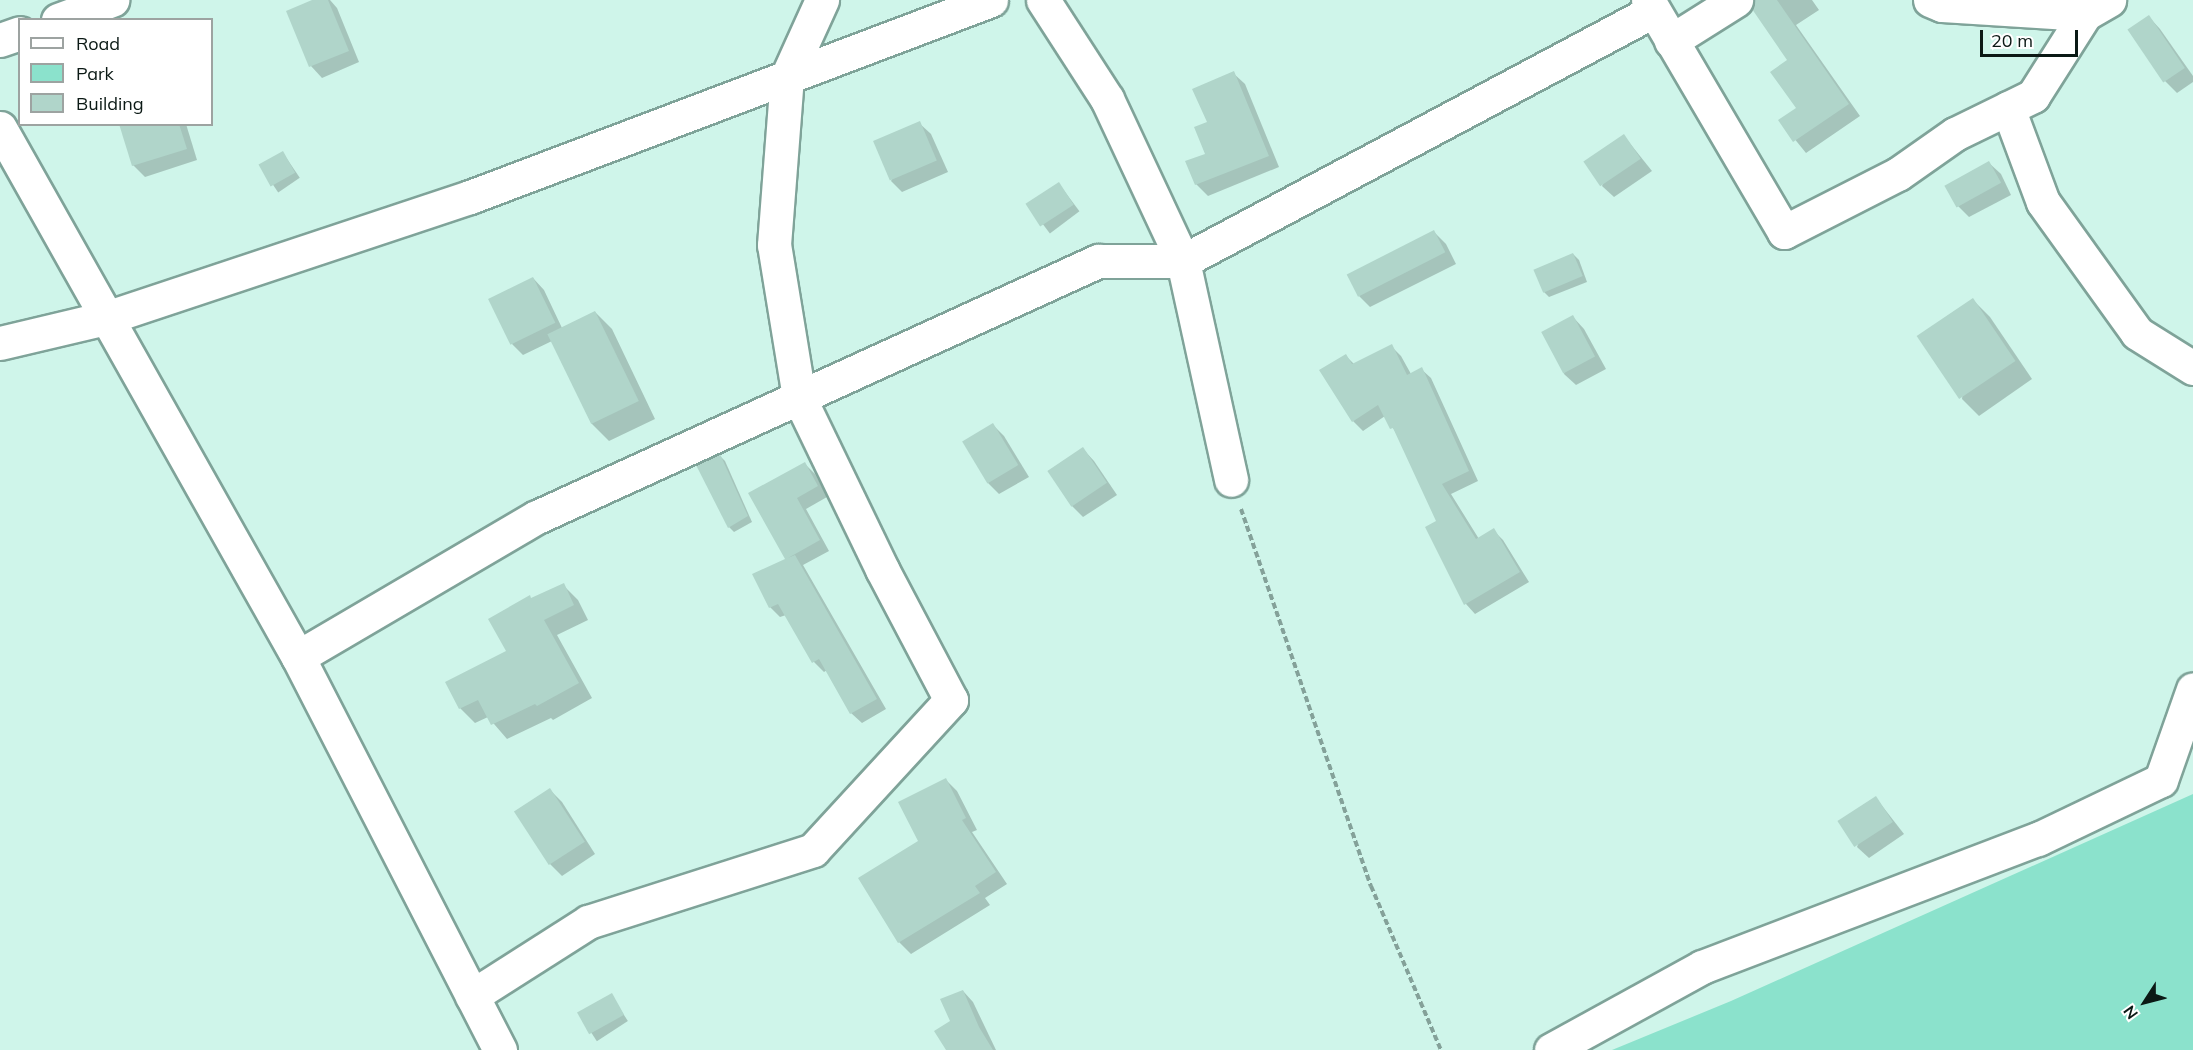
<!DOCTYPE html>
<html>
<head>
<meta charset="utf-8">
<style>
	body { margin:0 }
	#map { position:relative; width:2193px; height:1050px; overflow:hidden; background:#cff5ea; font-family:Mulish,sans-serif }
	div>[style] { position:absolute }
	.green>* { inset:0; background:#8be2cc }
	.shadow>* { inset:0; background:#0003; transform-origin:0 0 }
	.building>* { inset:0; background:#b0d5ca; transform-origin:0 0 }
	.path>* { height:4px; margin-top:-2px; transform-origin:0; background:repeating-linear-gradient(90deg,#84a199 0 6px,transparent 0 9px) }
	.roads { filter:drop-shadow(2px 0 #7fa399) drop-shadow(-2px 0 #7fa399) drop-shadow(0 2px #7fa399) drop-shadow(0 -2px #7fa399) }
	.minor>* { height:33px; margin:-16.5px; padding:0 16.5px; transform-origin:16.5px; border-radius:16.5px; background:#fff }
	span { translate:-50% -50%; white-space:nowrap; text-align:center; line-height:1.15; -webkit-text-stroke:5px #fff; paint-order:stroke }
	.legend { position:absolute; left:18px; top:18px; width:195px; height:108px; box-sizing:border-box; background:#fff; border:2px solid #9da3a1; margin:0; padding:8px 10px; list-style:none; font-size:18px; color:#0b1915 }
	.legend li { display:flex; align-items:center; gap:12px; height:30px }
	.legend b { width:30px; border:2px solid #9da3a1 }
	.north { position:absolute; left:2115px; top:972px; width:60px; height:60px; -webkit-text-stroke:4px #fff; paint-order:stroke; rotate:234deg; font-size:16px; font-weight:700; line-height:24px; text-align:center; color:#0b1915 }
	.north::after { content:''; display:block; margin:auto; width:21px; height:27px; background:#0b1915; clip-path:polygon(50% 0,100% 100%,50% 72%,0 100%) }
	.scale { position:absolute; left:1980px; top:30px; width:98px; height:27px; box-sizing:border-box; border:3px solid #0b1915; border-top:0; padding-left:8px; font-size:18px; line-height:21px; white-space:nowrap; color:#0b1915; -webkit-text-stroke:4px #fff; paint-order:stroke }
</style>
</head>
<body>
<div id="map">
	<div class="green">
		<div style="clip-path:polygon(2193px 794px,2193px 1050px,1612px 1050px,1731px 1001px)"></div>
	</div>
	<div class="shadow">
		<div style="clip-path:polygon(316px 0,330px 0,337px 8px,359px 62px,322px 78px,311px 66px)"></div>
		<div style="clip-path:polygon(1763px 0,1812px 0,1819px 10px,1796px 25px,1860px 116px,1806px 153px,1780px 121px,1798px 109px,1789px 61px)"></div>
		<div style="clip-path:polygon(2149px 17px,2160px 29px,2193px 76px,2193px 82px,2177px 93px,2165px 81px)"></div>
		<div style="clip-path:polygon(1233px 73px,1245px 84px,1279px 167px,1208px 196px,1196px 184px)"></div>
		<div style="clip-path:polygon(919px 123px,931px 134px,948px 172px,902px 192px,891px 181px)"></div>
		<div style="clip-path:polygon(121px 124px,186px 124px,197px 160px,145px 177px,133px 165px)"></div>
		<div style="clip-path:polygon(1624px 136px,1652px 171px,1614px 197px,1602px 186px)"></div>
		<div style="left:283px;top:153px;width:30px;height:26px;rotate:56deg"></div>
		<div style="clip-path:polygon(1989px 163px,2001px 174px,2011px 195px,1969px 217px,1957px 205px)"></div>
		<div style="left:1059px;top:184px;width:34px;height:37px;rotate:53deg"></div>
		<div style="clip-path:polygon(1434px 232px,1446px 244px,1456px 264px,1370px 307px,1359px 296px)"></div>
		<div style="clip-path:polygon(1573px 254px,1579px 260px,1587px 282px,1549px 297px,1544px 292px,1535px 270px)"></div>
		<div style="clip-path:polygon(533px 278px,544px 290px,562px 328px,595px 312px,612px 329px,655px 419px,609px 441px,592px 424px,552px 341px,523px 355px,512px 344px)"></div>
		<div style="clip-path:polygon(1973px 300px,1990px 317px,2032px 379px,1979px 416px,1962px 399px)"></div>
		<div style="clip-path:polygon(1573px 317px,1584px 329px,1606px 369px,1576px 385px,1564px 374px)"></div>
		<div style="clip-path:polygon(1391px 346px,1401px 356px,1411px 374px,1421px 369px,1431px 378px,1478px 481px,1451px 494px,1479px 539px,1493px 530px,1503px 540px,1529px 582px,1475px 614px,1466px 604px,1427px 527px,1438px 522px,1397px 434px,1385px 416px,1363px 431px,1353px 421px,1346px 356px,1354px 364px)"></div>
		<div style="clip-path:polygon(993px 425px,1004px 436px,1029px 477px,999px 494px,988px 483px)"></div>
		<div style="clip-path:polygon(1083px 449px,1094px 461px,1117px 495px,1083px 517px,1072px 506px)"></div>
		<div style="clip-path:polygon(720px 456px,725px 461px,752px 522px,734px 532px,729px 527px)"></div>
		<div style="clip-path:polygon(805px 464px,815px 474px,827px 497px,806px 509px,829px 551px,803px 565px,886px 709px,862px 723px,851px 713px,827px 670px,824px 672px,814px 662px,786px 615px,780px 617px,770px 607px,787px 560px,750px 494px)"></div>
		<div style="clip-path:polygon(563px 585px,578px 600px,588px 620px,557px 635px,592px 698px,553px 720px,551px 718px,507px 739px,488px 717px,475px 723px,460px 708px,508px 652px,532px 599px)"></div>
		<div style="clip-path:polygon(946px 780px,957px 791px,977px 830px,972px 832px,1007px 884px,985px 898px,990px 905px,911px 954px,899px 942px,860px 878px,920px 842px)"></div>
		<div style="clip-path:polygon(550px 790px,562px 802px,595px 854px,562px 876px,550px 864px,516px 812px)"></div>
		<div style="clip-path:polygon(1876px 798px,1904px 834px,1869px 858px,1857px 847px)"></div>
		<div style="clip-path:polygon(963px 991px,973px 1002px,996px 1050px,947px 1050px,952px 1022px)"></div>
		<div style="left:611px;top:995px;width:31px;height:37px;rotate:57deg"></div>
	</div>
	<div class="building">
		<div style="clip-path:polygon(312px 0,328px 0,349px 51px,309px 67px,286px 11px)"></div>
		<div style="clip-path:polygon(1755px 0,1777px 0,1849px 104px,1793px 142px,1778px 120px,1796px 108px,1770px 72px,1787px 60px,1752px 9px)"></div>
		<div style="left:2149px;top:15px;width:64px;height:26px;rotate:56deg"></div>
		<div style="clip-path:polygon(1234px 71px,1269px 156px,1195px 185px,1185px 161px,1205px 154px,1194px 127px,1207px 122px,1192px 89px)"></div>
		<div style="left:920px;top:121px;width:43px;height:51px;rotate:67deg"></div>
		<div style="clip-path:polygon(119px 124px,179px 124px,187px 149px,132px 166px)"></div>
		<div style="left:1624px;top:134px;width:30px;height:49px;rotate:56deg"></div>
		<div style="left:283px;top:151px;width:25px;height:28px;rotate:61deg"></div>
		<div style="left:1989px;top:161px;width:25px;height:51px;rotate:61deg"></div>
		<div style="left:1059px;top:182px;width:27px;height:40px;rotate:57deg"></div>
		<div style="left:1434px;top:230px;width:25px;height:98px;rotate:63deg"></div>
		<div style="left:1573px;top:253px;width:25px;height:43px;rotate:67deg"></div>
		<div style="left:533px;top:277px;width:51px;height:50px;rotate:64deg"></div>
		<div style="left:1973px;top:298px;width:76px;height:68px;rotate:56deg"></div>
		<div style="left:595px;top:311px;width:100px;height:53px;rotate:64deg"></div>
		<div style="left:1573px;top:315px;width:47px;height:36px;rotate:62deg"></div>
		<div style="clip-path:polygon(1392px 344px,1407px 375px,1422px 367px,1469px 471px,1442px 484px,1476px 539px,1494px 528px,1520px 572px,1464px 605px,1425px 527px,1436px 521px,1393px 428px,1390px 429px,1378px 405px,1352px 422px,1319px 370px,1346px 354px,1352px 364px)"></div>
		<div style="left:993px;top:423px;width:49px;height:36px;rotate:59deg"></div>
		<div style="left:1083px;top:447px;width:43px;height:43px;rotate:56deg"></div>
		<div style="clip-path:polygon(720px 454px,748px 516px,728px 528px,696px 465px)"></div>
		<div style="clip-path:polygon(805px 462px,818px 486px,797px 498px,820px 540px,788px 558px,795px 555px,877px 699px,850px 714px,819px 659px,812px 663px,778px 604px,769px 608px,752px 574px,785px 559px,748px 493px)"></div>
		<div style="clip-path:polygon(564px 583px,574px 605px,544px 620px,579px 683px,537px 706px,535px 704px,491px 725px,478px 700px,459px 709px,445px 682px,506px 651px,488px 619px,530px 595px,531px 598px)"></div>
		<div style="clip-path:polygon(946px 778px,966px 818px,962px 820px,996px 872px,975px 886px,980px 893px,898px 943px,858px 878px,918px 841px,898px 802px)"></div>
		<div style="left:550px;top:788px;width:64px;height:43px;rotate:57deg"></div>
		<div style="left:1876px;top:796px;width:31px;height:46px;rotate:57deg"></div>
		<div style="clip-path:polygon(963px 990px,979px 1027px,993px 1050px,946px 1050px,934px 1031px,950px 1021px,940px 999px)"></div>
		<div style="left:612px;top:993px;width:25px;height:40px;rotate:61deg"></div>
	</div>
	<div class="path">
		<div style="left:1241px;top:509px;width:399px;rotate:71deg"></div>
		<div style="left:1371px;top:886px;width:178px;rotate:66.9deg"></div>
	</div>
	<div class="roads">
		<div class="minor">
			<div style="left:1043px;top:0;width:118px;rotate:57.1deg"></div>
			<div style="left:1107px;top:99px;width:179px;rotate:64.9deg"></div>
			<div style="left:1183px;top:261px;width:224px;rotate:77.6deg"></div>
			<div style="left:1648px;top:0;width:269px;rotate:59.6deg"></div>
			<div style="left:1784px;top:232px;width:128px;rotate:-27deg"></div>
			<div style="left:1898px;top:174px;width:70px;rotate:-35.1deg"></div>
			<div style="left:1955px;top:134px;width:87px;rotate:-26deg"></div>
			<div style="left:2033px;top:96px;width:97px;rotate:-57.6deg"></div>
			<div style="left:2085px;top:14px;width:28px;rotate:-30deg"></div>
			<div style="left:1930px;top:0;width:13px;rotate:23deg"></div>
			<div style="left:1942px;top:5px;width:143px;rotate:3.6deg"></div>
			<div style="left:58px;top:20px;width:58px;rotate:-20.3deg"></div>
			<div style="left:0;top:40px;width:21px;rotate:-19deg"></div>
			<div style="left:1671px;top:41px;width:77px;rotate:-32.2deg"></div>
			<div style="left:2008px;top:108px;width:100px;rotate:69.6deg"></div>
			<div style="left:2043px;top:202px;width:161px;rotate:54.3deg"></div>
			<div style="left:2137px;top:333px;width:66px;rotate:32deg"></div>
			<div style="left:0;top:128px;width:607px;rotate:60.61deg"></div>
			<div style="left:298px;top:657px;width:442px;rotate:62.8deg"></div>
			<div style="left:0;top:343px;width:109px;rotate:-13.3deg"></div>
			<div style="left:106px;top:318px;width:384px;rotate:-18.4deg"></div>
			<div style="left:470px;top:197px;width:557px;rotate:-20.71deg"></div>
			<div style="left:298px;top:657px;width:277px;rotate:-30.4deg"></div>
			<div style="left:537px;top:517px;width:617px;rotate:-24.53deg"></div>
			<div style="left:1098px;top:261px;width:85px"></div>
			<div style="left:1183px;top:261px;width:532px;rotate:-28.01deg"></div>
			<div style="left:472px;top:996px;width:138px;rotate:-32.5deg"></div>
			<div style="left:588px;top:922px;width:236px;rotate:-17.7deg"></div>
			<div style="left:813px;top:850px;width:204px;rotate:-47.4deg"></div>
			<div style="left:951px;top:700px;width:148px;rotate:-117.8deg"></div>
			<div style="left:882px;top:569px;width:191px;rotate:-115.8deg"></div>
			<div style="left:799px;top:397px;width:154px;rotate:-99.3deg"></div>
			<div style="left:774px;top:245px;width:169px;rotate:-85.6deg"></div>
			<div style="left:787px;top:77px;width:85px;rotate:-65.6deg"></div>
			<div style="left:1551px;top:1050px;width:172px;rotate:-28.8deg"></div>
			<div style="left:1702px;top:967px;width:360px;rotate:-20.9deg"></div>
			<div style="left:2038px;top:839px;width:136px;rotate:-25.6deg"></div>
			<div style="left:2161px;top:780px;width:96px;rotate:-70.6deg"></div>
		</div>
	</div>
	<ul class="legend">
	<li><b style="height:8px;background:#fff"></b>Road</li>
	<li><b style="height:16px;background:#8be2cc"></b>Park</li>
	<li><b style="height:16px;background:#b0d5ca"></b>Building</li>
	</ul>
	<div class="north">N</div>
	<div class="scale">20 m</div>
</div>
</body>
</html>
